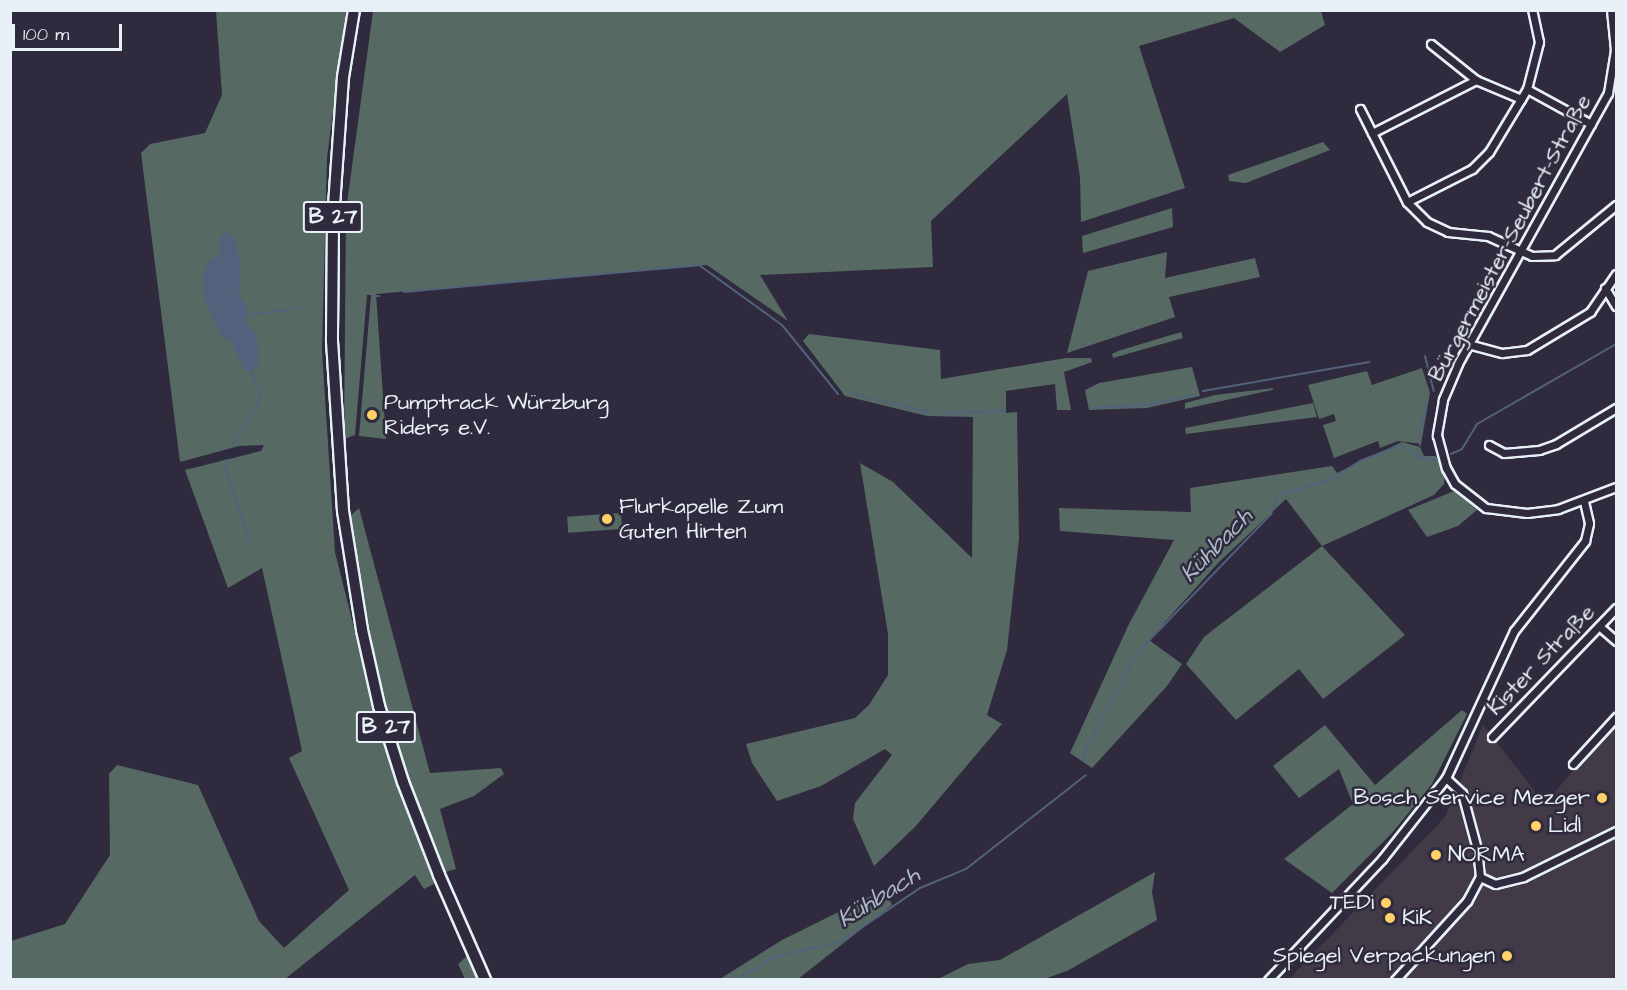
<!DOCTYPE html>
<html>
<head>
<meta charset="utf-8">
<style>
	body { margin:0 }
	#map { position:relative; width:1627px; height:990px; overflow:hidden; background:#2f2a3d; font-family:"Architects Daughter",sans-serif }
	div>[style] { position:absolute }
	.built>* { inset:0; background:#433a47 }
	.green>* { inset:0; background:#566a63; transform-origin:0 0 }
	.water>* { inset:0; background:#52627c }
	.stream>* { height:2px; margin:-1px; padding:0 1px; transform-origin:1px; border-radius:1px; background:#52627c }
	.roads { filter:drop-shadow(2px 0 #e8f1f8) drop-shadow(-2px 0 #e8f1f8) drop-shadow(0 2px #e8f1f8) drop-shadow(0 -2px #e8f1f8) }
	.street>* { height:7px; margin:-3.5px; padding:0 3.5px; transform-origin:3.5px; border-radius:3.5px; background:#2f2a3d }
	.primary>* { height:10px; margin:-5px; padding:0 5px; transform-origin:5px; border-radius:5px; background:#2f2a3d }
	.dots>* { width:16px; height:16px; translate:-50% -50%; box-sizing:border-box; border:3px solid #2f2a3d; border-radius:50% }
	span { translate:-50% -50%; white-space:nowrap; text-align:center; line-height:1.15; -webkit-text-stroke:5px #2f2a3d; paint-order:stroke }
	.shield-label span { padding:2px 4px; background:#2f2a3d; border:2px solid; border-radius:4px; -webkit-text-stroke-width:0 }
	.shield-label { font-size:21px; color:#e8f1f8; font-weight:700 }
	.street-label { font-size:22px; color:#e8f1f8 }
	.poi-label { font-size:22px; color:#e8f1f8 }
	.left { translate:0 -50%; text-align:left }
	.right { translate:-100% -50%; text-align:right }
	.water-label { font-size:24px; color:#acb8c6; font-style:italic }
	.frame { position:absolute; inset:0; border:12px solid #e8f1f8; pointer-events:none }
	.scale { position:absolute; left:12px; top:24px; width:110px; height:27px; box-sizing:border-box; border:3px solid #e8f1f8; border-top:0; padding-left:8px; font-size:18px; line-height:21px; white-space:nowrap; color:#e8f1f8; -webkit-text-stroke:4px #2f2a3d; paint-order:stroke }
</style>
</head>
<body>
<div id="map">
	<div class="built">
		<div style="clip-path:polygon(1616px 719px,1616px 979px,1288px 980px,1445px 817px,1483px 725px,1545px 804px)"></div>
	</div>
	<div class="green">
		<div style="clip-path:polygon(216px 11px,346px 11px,327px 158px,322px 351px,335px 552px,374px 708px,434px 884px,424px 889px,415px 875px,285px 979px,11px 980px,11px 941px,65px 924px,110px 855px,109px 774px,117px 765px,198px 785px,259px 921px,284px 948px,349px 890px,289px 758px,302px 751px,262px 568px,228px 588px,185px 470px,261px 451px,264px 445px,239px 446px,180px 462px,141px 153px,150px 144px,205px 133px,222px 95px)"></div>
		<div style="clip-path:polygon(373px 11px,1321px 11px,1325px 25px,1280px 52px,1234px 18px,1139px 46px,1185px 188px,1081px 222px,1080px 177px,1067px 94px,931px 221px,933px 267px,760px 275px,788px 321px,707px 265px,376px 294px,386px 439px,359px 436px,371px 295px,367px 295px,355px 435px,344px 439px,346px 211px)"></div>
		<div style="clip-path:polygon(1323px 142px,1330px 150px,1246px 183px,1229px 181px,1228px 175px)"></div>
		<div style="clip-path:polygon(1172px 208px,1173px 227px,1083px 253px,1082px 236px)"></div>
		<div style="clip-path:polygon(1167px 252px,1165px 278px,1255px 258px,1260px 277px,1169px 297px,1175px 317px,1067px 353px,1088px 271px)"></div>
		<div style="clip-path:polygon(1181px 332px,1183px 338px,1113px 358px,1112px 354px,1118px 351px)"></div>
		<div style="clip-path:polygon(809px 334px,940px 350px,941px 379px,1066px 358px,1091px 358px,1092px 362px,1064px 372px,1071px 410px,1057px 410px,1055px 384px,1006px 391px,1006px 413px,1017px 412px,1019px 539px,1007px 650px,987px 715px,1002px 724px,915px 827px,874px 866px,853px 819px,855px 803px,892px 755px,885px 749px,821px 786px,777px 801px,752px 763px,746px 744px,855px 718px,869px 705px,888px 675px,888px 634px,860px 463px,893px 482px,972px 558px,973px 417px,927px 416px,845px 396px,803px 341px)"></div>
		<div style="clip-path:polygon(1192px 367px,1200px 396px,1147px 408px,1089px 410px,1085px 390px,1099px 383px)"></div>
		<div style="clip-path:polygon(1422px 368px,1430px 393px,1421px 444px,1398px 441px,1380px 448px,1378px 441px,1334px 458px,1323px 425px,1336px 421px,1334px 414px,1319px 419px,1308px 385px,1367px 371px,1372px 385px)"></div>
		<div style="clip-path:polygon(1274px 388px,1272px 390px,1185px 409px,1185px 403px,1215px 395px)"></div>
		<div style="clip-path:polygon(1313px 403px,1317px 417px,1186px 434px,1185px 428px)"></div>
		<div style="clip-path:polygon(1402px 442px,1420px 447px,1424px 456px,1436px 456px,1445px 475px,1444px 484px,1434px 495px,1322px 546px,1405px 635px,1323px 699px,1299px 669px,1236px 720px,1186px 664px,1204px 637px,1322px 546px,1286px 499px,1218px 563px,1149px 640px,1182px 664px,1167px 686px,1092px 768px,1070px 753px,1128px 626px,1174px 540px,1060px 531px,1059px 508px,1191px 512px,1190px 488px,1332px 466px,1337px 473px)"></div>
		<div style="clip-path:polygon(1454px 491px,1477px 510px,1458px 526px,1427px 537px,1408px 510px)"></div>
		<div style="clip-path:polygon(359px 508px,430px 773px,501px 768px,504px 774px,474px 796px,440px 809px,456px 869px,442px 873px,395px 739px,377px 670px,349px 517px)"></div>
		<div style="left:621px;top:513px;width:16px;height:54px;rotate:86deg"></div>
		<div style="clip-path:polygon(1462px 710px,1467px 714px,1432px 784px,1392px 833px,1332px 893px,1284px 859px,1353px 804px,1339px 769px,1299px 798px,1273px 766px,1325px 725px,1375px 785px)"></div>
		<div style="clip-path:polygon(1155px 872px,1152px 892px,1157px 920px,1067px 971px,1044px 979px,938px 979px,968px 964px,1000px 960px)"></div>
		<div style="clip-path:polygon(885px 889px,892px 905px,798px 979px,720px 979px,782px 940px)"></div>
		<div style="clip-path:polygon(467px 956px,478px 979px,465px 979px,458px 964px)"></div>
	</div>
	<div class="water">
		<div style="clip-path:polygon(225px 232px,236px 240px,241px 266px,239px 295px,247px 306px,246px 323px,257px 335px,258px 366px,251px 372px,244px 369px,230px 340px,222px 338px,202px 294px,205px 284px,201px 277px,209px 261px,219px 254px,220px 238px)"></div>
	</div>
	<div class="stream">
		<div style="left:404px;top:292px;width:296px;rotate:-5.2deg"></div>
		<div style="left:699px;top:265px;width:102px;rotate:35.9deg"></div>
		<div style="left:782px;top:325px;width:89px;rotate:50.9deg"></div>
		<div style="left:373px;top:296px;width:6px"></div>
		<div style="left:248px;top:315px;width:52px;rotate:-7.7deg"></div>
		<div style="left:1425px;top:356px;width:36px;rotate:76deg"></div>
		<div style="left:1203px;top:391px;width:169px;rotate:-9.9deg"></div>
		<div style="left:852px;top:394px;width:81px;rotate:13.5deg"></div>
		<div style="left:1095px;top:408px;width:52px;rotate:-3.3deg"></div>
		<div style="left:1147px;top:405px;width:48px;rotate:-12deg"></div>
		<div style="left:942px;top:413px;width:61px;rotate:-1.9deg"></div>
		<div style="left:1421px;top:428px;width:28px;rotate:-77deg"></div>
		<div style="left:232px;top:445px;width:45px;rotate:-56.7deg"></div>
		<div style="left:257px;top:407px;width:17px;rotate:-80deg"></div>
		<div style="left:260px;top:390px;width:20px;rotate:-117deg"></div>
		<div style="left:1420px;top:445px;width:12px;rotate:-90deg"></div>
		<div style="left:1420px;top:451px;width:6px;rotate:90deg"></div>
		<div style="left:1451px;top:454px;width:12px;rotate:-24deg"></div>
		<div style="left:1462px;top:449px;width:29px;rotate:-59deg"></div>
		<div style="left:1477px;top:424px;width:160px;rotate:-29.9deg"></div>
		<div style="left:226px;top:460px;width:7px;rotate:98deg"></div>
		<div style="left:225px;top:467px;width:77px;rotate:71.8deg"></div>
		<div style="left:1084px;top:761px;width:10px;rotate:-84deg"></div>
		<div style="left:1085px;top:751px;width:111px;rotate:-62deg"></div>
		<div style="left:1137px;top:653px;width:193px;rotate:-46deg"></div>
		<div style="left:1271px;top:514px;width:22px;rotate:-68deg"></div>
		<div style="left:1279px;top:494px;width:53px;rotate:-15.4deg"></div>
		<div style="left:1330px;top:480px;width:36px;rotate:-32deg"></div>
		<div style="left:1360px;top:461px;width:44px;rotate:-21.3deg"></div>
		<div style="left:1401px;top:445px;width:22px;rotate:32deg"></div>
		<div style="left:1420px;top:457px;width:17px;rotate:10deg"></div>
		<div style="left:735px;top:980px;width:46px;rotate:-29.9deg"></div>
		<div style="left:775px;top:957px;width:69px;rotate:-13.4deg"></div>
		<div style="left:842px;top:941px;width:94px;rotate:-34.2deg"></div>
		<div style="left:920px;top:888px;width:50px;rotate:-22.4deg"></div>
		<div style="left:966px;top:869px;width:152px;rotate:-38.1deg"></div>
	</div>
	<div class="roads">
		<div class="street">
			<div style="left:1611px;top:10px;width:40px;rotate:84.3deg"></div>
			<div style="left:1615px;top:50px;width:44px;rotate:99.2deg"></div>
			<div style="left:1608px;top:93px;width:310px;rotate:119deg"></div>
			<div style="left:1458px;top:364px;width:39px;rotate:113deg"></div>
			<div style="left:1443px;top:400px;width:36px;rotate:100deg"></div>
			<div style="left:1437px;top:435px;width:34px;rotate:75deg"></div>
			<div style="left:1446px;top:468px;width:18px;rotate:61deg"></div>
			<div style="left:1455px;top:484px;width:39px;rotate:38deg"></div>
			<div style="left:1486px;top:508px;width:41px;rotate:7deg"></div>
			<div style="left:1527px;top:513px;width:31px;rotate:-7deg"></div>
			<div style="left:1558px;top:509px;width:62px;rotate:-20.8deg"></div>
			<div style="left:1431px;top:44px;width:58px;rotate:38.7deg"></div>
			<div style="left:1476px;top:80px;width:49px;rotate:22.9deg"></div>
			<div style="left:1527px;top:89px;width:73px;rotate:28.7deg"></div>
			<div style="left:1360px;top:109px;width:104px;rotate:63.2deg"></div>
			<div style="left:1407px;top:202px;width:28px;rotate:45deg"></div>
			<div style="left:1427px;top:222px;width:23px;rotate:25deg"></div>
			<div style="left:1448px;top:232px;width:40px;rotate:5.7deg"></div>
			<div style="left:1488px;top:236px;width:48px;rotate:24.4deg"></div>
			<div style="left:1532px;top:256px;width:23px;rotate:-2deg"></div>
			<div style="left:1555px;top:255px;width:79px;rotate:-39.3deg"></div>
			<div style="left:1372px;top:133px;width:117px;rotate:-27deg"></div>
			<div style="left:1407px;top:202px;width:73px;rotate:-26.9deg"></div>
			<div style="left:1472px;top:169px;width:24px;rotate:-45deg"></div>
			<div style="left:1489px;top:152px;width:74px;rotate:-58.9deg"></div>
			<div style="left:1527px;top:89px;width:49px;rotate:-75.7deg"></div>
			<div style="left:1539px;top:42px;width:33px;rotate:-102deg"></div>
			<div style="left:1605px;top:288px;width:21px;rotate:59deg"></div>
			<div style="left:1468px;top:344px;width:35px;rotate:15deg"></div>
			<div style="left:1502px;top:353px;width:25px;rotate:-7deg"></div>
			<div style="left:1527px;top:350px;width:74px;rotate:-31.1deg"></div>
			<div style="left:1590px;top:312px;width:46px;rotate:-55.6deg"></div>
			<div style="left:1489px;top:445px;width:17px;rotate:28deg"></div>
			<div style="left:1504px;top:453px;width:35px;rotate:-5deg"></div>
			<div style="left:1539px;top:450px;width:18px;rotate:-19deg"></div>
			<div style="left:1556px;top:444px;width:70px;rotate:-31deg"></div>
			<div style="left:1599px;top:626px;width:23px;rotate:41deg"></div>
			<div style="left:1492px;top:737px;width:179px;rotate:-46.1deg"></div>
			<div style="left:1573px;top:764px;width:64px;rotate:-47.5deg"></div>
			<div style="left:1480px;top:877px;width:17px;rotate:25deg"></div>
			<div style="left:1495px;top:884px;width:29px;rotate:-14deg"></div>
			<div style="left:1523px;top:877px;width:104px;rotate:-26.3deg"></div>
			<div style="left:1268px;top:980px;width:166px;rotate:-46.7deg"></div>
			<div style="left:1382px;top:859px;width:103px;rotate:-51.7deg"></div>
			<div style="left:1446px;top:778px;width:162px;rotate:-65.2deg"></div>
			<div style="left:1514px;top:631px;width:115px;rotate:-51.7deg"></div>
			<div style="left:1585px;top:541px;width:18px;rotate:-77deg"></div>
			<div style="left:1589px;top:523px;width:23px;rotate:-103deg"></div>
			<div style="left:1395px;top:980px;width:107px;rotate:-47.7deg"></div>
			<div style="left:1467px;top:901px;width:27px;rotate:-62deg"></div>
			<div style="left:1480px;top:877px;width:28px;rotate:-96deg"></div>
			<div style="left:1477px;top:849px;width:58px;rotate:-105deg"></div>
			<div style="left:1462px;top:793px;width:22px;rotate:-137deg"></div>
		</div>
		<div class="primary">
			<div style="left:354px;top:10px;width:68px;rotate:99.3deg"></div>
			<div style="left:343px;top:77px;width:143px;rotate:94deg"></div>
			<div style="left:333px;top:220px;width:121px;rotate:90.5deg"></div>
			<div style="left:332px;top:341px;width:170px;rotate:86.3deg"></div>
			<div style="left:343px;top:511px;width:121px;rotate:80.9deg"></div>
			<div style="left:362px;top:630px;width:78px;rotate:77.4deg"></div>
			<div style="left:379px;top:706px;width:80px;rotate:72.5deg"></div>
			<div style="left:403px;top:782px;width:100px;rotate:68.8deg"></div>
			<div style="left:439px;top:875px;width:115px;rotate:66.3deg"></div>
		</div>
	</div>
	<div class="dots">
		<div style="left:372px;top:415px;background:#ffd166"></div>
		<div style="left:607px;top:519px;background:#ffd166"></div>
		<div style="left:1602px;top:798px;background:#ffd166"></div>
		<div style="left:1536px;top:826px;background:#ffd166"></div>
		<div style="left:1436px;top:855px;background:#ffd166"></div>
		<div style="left:1386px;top:903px;background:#ffd166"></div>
		<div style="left:1390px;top:918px;background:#ffd166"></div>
		<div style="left:1507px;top:956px;background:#ffd166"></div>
	</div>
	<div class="shield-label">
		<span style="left:333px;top:217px">B 27</span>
		<span style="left:386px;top:727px">B 27</span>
	</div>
	<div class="street-label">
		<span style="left:1510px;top:238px;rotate:-62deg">Bürgermeister-Seubert-Straße</span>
		<span style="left:1541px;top:660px;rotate:-46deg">Kister Straße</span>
	</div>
	<div class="poi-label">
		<span class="left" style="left:384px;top:415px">Pumptrack Würzburg<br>Riders e.V.</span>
		<span class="left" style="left:619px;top:519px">Flurkapelle Zum<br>Guten Hirten</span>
		<span class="right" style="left:1590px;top:798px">Bosch Service Mezger</span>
		<span class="left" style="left:1548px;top:826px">Lidl</span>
		<span class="left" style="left:1448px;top:855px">NORMA</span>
		<span class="right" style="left:1374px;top:903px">TEDi</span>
		<span class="left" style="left:1402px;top:918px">KiK</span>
		<span class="right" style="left:1495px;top:956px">Spiegel Verpackungen</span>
	</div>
	<div class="water-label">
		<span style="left:1217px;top:546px;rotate:-46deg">Kühbach</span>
		<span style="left:879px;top:898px;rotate:-32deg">Kühbach</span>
	</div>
	<div class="frame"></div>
	<div class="scale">100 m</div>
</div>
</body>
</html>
